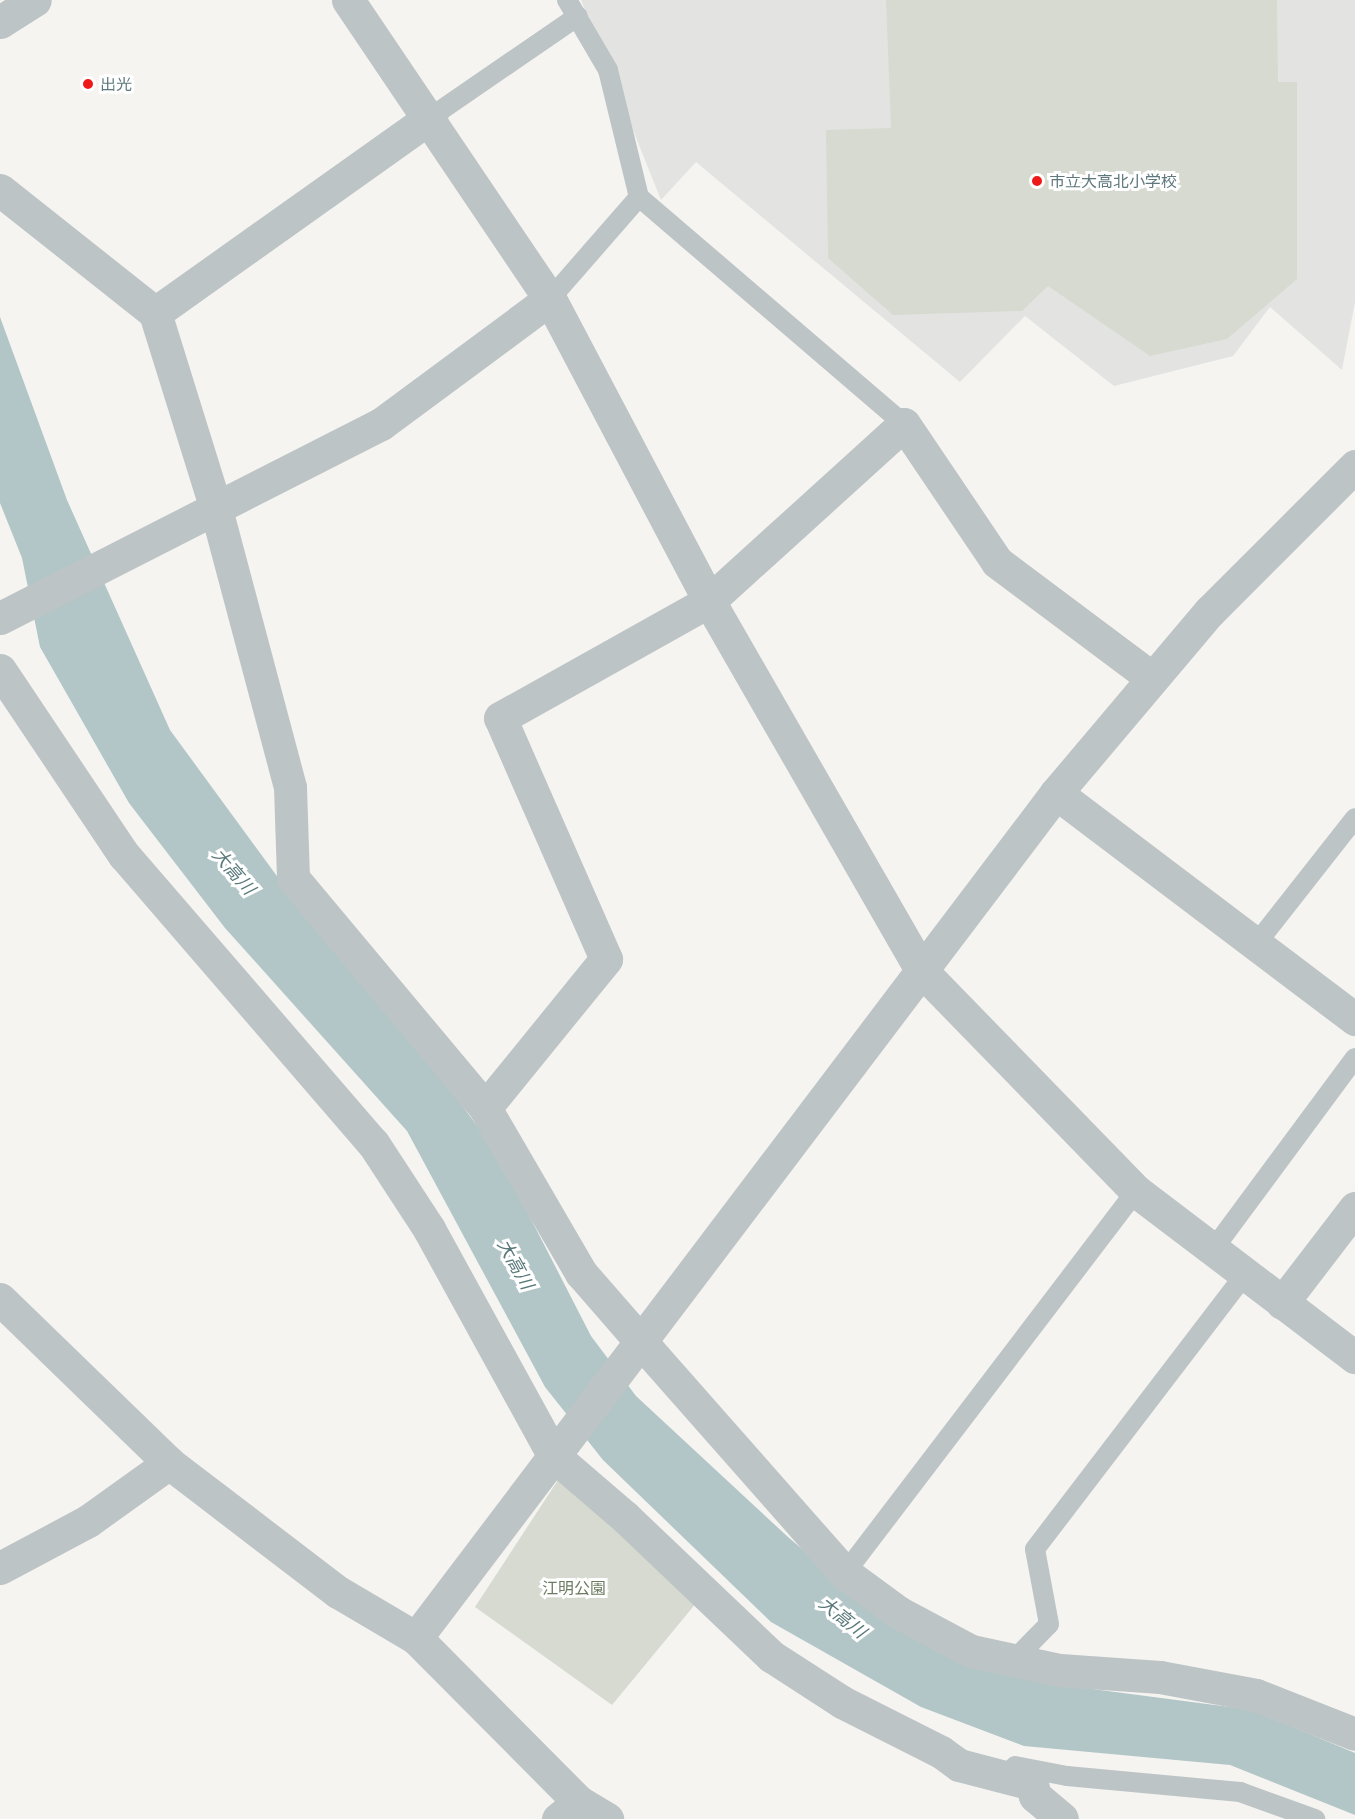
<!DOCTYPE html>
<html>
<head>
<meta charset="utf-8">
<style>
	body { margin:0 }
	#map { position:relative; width:1355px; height:1819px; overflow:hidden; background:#f5f4f1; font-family:Barlow,"Noto Sans JP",sans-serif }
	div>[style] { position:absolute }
	.built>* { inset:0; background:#e3e4e2 }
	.green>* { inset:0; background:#d6dad0 }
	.water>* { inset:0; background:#b3c6c7 }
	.service>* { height:20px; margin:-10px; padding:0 10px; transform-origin:10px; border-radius:10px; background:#bdc4c6 }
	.minor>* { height:33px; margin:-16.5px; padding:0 16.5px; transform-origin:16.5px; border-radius:16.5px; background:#bdc4c6 }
	.tertiary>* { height:33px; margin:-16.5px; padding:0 16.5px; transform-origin:16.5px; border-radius:16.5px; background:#bdc4c6 }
	.dots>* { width:16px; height:16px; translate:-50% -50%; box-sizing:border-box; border:3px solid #fff; border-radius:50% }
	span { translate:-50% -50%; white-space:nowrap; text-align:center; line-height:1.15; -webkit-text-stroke:6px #fff; paint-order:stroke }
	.poi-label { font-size:16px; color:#5e787e }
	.left { translate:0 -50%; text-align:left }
	.park-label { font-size:16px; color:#6c7b61 }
	.water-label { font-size:18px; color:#59787a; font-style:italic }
</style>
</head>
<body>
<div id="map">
	<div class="built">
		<div style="clip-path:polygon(581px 0,1355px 0,1355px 302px,1342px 370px,1270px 307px,1233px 356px,1114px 386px,1025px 316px,960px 382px,696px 162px,661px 200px)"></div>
	</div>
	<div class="green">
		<div style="clip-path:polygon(886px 0,1277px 0,1278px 82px,1297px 82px,1297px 279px,1227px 339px,1150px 356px,1048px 286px,1022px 311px,893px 315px,828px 258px,826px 130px,891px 128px)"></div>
		<div style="clip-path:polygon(560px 1477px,697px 1602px,612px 1705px,475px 1607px)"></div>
	</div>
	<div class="water">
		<div style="clip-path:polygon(0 317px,67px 500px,170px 730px,293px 898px,409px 1033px,497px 1153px,591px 1336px,636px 1396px,788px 1537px,871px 1608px,1054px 1684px,1253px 1710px,1355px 1753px,1355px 1815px,1230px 1765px,1024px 1746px,921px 1707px,771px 1622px,603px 1460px,545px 1387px,407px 1131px,225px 928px,129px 803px,40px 647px,22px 558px,0 503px)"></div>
	</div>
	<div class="service">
		<div style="left:567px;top:0;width:81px;rotate:59.6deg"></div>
		<div style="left:608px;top:70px;width:131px;rotate:76.3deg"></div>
		<div style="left:639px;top:197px;width:349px;rotate:40.6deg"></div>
		<div style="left:431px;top:117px;width:178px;rotate:-34.5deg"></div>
		<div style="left:550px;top:299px;width:135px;rotate:-48.9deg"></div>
		<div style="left:1256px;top:944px;width:160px;rotate:-51.8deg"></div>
		<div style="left:1212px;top:1251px;width:240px;rotate:-53.5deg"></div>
		<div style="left:845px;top:1573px;width:480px;rotate:-52.7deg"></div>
		<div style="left:1014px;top:1660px;width:50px;rotate:-45.8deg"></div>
		<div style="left:1049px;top:1624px;width:76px;rotate:-100.6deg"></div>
		<div style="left:1035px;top:1549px;width:344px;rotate:-52.6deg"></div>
		<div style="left:1015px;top:1766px;width:53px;rotate:10.9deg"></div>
		<div style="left:1067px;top:1776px;width:174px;rotate:5.3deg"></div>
		<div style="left:1240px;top:1792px;width:80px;rotate:19.8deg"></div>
	</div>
	<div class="minor">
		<div style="left:0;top:190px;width:198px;rotate:38.4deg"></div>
		<div style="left:155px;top:313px;width:205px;rotate:72.7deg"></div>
		<div style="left:216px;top:509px;width:288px;rotate:75.1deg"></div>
		<div style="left:290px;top:787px;width:91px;rotate:88.1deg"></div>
		<div style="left:293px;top:878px;width:300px;rotate:50.1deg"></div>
		<div style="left:485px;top:1108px;width:191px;rotate:59.8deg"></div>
		<div style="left:581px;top:1273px;width:93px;rotate:48.9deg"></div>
		<div style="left:642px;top:1343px;width:307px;rotate:48.6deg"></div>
		<div style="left:845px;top:1573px;width:66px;rotate:36.3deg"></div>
		<div style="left:898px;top:1612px;width:83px;rotate:28.1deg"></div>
		<div style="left:971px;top:1651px;width:91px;rotate:12.1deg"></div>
		<div style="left:1060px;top:1670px;width:100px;rotate:4deg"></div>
		<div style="left:1160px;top:1677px;width:98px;rotate:10.6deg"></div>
		<div style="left:1256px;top:1695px;width:106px;rotate:21.5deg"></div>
		<div style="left:155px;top:313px;width:339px;rotate:-35.4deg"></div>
		<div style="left:0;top:618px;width:428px;rotate:-27deg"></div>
		<div style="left:381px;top:424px;width:210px;rotate:-36.5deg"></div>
		<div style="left:0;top:670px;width:223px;rotate:56.2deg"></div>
		<div style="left:124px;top:855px;width:381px;rotate:49.2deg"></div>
		<div style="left:373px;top:1143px;width:103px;rotate:56.9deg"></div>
		<div style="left:429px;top:1229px;width:259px;rotate:61.2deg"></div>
		<div style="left:554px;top:1456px;width:94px;rotate:40.7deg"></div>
		<div style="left:625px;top:1517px;width:202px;rotate:43.6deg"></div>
		<div style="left:771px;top:1656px;width:85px;rotate:32.9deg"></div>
		<div style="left:842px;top:1702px;width:111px;rotate:26.8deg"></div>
		<div style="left:941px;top:1752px;width:22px;rotate:36deg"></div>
		<div style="left:959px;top:1765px;width:75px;rotate:14.6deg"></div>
		<div style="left:1032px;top:1784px;width:12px;rotate:76deg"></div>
		<div style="left:1035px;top:1796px;width:35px;rotate:40deg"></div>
		<div style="left:1056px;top:793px;width:375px;rotate:37.1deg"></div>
		<div style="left:485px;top:1108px;width:192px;rotate:-50.9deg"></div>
		<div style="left:606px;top:959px;width:263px;rotate:-113.7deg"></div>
		<div style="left:500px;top:718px;width:240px;rotate:-29.2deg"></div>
		<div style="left:709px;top:601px;width:263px;rotate:-42.2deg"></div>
		<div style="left:904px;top:424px;width:166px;rotate:56deg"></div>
		<div style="left:997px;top:562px;width:194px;rotate:36.8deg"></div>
		<div style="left:0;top:1299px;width:235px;rotate:44.1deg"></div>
		<div style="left:169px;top:1463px;width:213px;rotate:37.4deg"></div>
		<div style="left:338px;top:1592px;width:91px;rotate:30.5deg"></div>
		<div style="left:416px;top:1638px;width:231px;rotate:45.2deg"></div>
		<div style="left:579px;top:1802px;width:33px;rotate:31deg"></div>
		<div style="left:1282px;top:1303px;width:120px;rotate:-52.5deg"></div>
		<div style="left:0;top:1568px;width:100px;rotate:-28.1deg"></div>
		<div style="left:88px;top:1521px;width:100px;rotate:-35.6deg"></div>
		<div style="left:416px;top:1638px;width:1060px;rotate:-52.86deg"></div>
		<div style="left:1056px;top:793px;width:238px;rotate:-49.8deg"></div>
		<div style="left:1210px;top:611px;width:205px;rotate:-45deg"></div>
		<div style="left:558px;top:1819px;width:27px;rotate:-39deg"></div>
	</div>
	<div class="tertiary">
		<div style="left:348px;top:0;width:361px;rotate:56deg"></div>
		<div style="left:550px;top:299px;width:341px;rotate:62.2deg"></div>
		<div style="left:709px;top:601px;width:427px;rotate:60.1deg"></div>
		<div style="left:922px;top:971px;width:307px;rotate:45.8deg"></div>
		<div style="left:1136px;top:1191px;width:275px;rotate:37.2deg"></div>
		<div style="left:0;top:22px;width:41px;rotate:-32.2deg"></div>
	</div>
	<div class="dots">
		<div style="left:88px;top:84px;background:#ed1a19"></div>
		<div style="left:1037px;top:181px;background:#ed1a19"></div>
	</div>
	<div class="poi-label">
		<span class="left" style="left:100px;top:84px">出光</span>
		<span class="left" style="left:1049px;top:181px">市立大高北小学校</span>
	</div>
	<div class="park-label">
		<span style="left:574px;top:1588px">江明公園</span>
	</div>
	<div class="water-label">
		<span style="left:234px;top:871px;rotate:49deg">大高川</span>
		<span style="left:516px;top:1264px;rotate:61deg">大高川</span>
		<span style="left:843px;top:1617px;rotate:39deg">大高川</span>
	</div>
</div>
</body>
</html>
